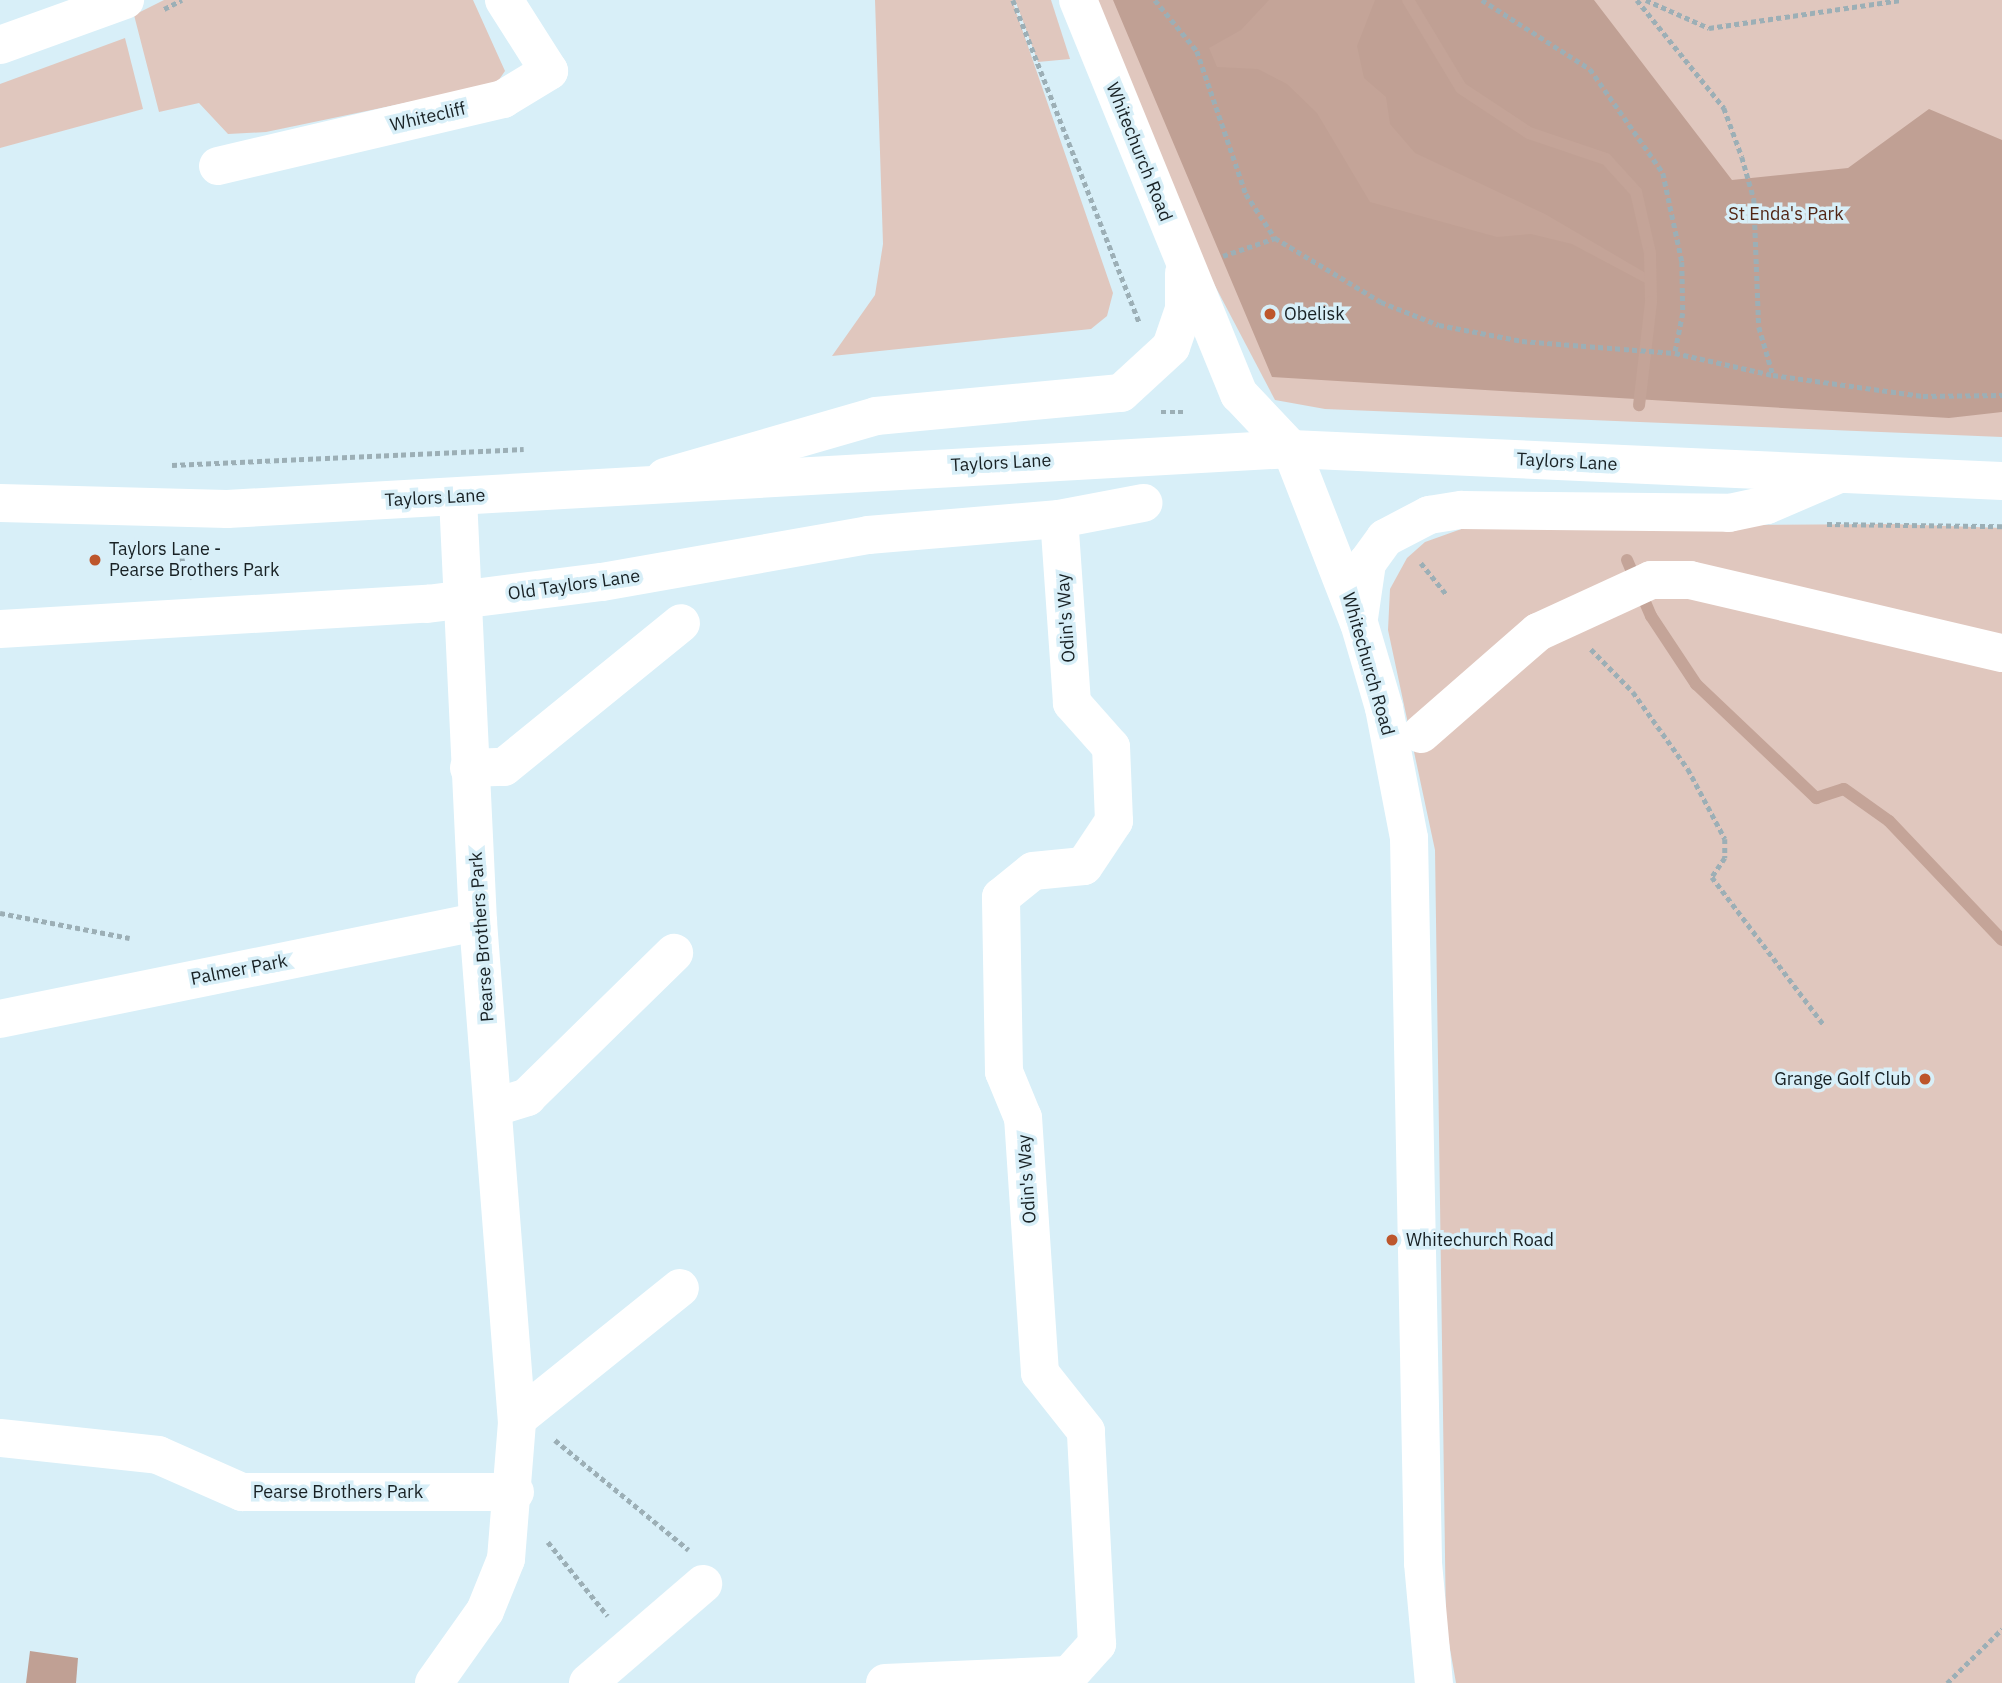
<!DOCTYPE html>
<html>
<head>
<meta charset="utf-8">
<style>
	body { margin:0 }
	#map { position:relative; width:2002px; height:1683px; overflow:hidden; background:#d8eff8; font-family:"IBM Plex Sans",sans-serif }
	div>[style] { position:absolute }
	.green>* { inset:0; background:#e0c7be }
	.forest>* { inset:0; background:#c0a094 }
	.water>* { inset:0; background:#c4a498 }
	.stream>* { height:12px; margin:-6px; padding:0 6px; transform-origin:6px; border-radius:6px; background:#c4a498 }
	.path>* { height:4.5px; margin-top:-2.25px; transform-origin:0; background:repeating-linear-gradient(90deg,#9cafb6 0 5px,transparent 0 8.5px) }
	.minor>* { height:38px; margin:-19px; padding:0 19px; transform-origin:19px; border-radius:19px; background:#fff }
	.major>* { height:38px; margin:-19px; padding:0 19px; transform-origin:19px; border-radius:19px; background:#fff }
	.dots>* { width:19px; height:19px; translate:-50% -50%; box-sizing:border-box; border:4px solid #d8eff8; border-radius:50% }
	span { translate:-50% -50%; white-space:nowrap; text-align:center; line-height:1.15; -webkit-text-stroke:7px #d8eff8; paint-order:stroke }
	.street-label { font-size:18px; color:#182124 }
	.park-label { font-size:18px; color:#522615 }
	.poi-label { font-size:18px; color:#182124 }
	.left { translate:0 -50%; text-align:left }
	.right { translate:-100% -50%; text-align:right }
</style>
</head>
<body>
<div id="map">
	<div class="green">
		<div style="clip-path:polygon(164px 0,473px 0,505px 71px,496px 84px,266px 132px,228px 134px,199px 103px,159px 112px,134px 15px)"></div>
		<div style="clip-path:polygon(875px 0,1012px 0,1113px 293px,1107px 316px,1091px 329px,832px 356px,875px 295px,883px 244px)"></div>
		<div style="clip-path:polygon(1015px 0,1051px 0,1070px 59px,1038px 62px)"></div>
		<div style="clip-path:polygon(1094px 0,2002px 0,2002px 437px,1325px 409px,1275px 400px,1203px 263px)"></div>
		<div style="clip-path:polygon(125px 38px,143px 109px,0 148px,0 84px)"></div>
		<div style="clip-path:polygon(1893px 524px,2002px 528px,2002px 1683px,1456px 1683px,1446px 1626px,1435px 850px,1388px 630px,1390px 589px,1407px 558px,1425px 542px,1467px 527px)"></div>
	</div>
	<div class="forest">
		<div style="clip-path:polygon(1113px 0,1594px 0,1732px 180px,1848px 168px,1929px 109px,2002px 140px,2002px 412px,1949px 418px,1272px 377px)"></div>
		<div style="clip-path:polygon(30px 1651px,78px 1658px,76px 1683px,26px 1683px)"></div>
	</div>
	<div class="water">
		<div style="clip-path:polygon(1269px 0,1375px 0,1357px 46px,1364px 78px,1386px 97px,1390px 124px,1415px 153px,1545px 214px,1649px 275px,1649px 285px,1572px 244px,1531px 234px,1497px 237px,1370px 202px,1317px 113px,1287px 84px,1258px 69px,1217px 67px,1209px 48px,1241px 30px)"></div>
	</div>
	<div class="stream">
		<div style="left:1408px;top:0;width:103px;rotate:58.9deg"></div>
		<div style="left:1461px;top:88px;width:82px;rotate:33.5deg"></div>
		<div style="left:1529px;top:133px;width:81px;rotate:18.7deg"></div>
		<div style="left:1606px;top:159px;width:45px;rotate:47.7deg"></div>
		<div style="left:1636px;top:192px;width:63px;rotate:77.1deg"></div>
		<div style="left:1650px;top:253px;width:49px;rotate:88.8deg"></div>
		<div style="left:1651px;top:302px;width:104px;rotate:96.6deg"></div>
		<div style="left:1627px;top:560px;width:61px;rotate:66.8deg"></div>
		<div style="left:1651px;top:616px;width:82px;rotate:56.5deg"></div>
		<div style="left:1696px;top:684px;width:166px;rotate:43.5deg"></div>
		<div style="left:1816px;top:798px;width:29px;rotate:-18deg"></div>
		<div style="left:1844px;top:789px;width:55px;rotate:35.4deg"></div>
		<div style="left:1889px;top:821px;width:164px;rotate:46.5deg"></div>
	</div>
	<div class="path">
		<div style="left:1013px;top:0;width:346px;rotate:68.6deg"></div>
		<div style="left:1155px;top:0;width:66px;rotate:50.5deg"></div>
		<div style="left:1197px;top:51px;width:151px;rotate:71.1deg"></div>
		<div style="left:1246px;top:194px;width:53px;rotate:56.6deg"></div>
		<div style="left:1482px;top:0;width:128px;rotate:32.6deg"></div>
		<div style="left:1590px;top:69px;width:127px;rotate:54.9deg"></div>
		<div style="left:1663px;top:173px;width:91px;rotate:77.9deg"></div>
		<div style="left:1682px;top:262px;width:51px;rotate:88.9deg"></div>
		<div style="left:1683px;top:313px;width:41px;rotate:101.3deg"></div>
		<div style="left:1637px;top:0;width:139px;rotate:51.1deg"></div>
		<div style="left:1724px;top:108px;width:52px;rotate:69.8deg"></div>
		<div style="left:1742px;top:157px;width:44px;rotate:74.1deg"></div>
		<div style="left:1754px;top:199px;width:128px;rotate:87.8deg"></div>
		<div style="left:1759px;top:327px;width:50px;rotate:73.7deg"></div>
		<div style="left:1773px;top:375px;width:151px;rotate:8deg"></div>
		<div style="left:1923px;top:396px;width:79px;rotate:-0.7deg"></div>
		<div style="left:1646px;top:0;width:69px;rotate:24deg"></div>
		<div style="left:1709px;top:28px;width:194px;rotate:-8.3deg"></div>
		<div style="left:164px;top:9px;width:20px;rotate:-27deg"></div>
		<div style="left:1223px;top:256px;width:55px;rotate:-19.1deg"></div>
		<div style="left:1275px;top:238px;width:124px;rotate:31.1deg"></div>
		<div style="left:1381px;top:302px;width:62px;rotate:21.6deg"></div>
		<div style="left:1439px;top:325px;width:85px;rotate:10.9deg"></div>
		<div style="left:1522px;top:341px;width:153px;rotate:4.5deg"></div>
		<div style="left:1675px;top:353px;width:100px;rotate:12.7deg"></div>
		<div style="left:1161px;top:412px;width:26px"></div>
		<div style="left:172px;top:465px;width:352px;rotate:-2.6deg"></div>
		<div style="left:1827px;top:524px;width:175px;rotate:0.7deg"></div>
		<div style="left:182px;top:556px;width:15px;rotate:82deg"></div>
		<div style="left:184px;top:571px;width:11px;rotate:38deg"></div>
		<div style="left:1421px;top:563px;width:41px;rotate:50.9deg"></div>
		<div style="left:1591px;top:649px;width:60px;rotate:45.7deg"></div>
		<div style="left:1633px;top:692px;width:95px;rotate:54.5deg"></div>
		<div style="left:1688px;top:769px;width:79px;rotate:62.1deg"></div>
		<div style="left:1725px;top:839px;width:19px;rotate:90deg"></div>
		<div style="left:1725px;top:858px;width:23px;rotate:124deg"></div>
		<div style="left:1712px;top:877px;width:186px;rotate:52.9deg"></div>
		<div style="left:0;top:913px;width:132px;rotate:10.9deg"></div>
		<div style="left:555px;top:1440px;width:173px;rotate:39.4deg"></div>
		<div style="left:548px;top:1542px;width:95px;rotate:51deg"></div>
		<div style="left:1947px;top:1683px;width:77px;rotate:-44.5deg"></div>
	</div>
	<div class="minor">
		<div style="left:1078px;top:0;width:426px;rotate:67.8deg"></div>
		<div style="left:1239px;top:394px;width:76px;rotate:46.6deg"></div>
		<div style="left:1291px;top:449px;width:187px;rotate:68.7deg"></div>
		<div style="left:1359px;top:623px;width:89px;rotate:73.6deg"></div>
		<div style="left:1384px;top:708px;width:132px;rotate:79.1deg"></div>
		<div style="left:1409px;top:838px;width:725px;rotate:88.89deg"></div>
		<div style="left:1423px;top:1563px;width:121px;rotate:84.8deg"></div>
		<div style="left:0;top:45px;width:133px;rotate:-19.8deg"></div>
		<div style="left:218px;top:166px;width:293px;rotate:-13.2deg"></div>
		<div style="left:503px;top:99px;width:54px;rotate:-31.3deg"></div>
		<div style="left:549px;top:71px;width:84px;rotate:-122.4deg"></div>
		<div style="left:665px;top:477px;width:220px;rotate:-16.1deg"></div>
		<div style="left:876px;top:416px;width:246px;rotate:-5.4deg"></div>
		<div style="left:1121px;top:393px;width:68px;rotate:-42.6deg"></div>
		<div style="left:1171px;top:347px;width:40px;rotate:-71.1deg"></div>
		<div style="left:1184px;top:309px;width:36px;rotate:-90deg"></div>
		<div style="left:1359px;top:618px;width:56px;rotate:-81.7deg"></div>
		<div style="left:1367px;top:563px;width:31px;rotate:-54deg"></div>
		<div style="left:1385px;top:538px;width:50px;rotate:-27.6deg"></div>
		<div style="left:1429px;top:515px;width:33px;rotate:-9deg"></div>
		<div style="left:1462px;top:510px;width:267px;rotate:0.6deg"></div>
		<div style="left:1729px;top:513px;width:39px;rotate:-12deg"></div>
		<div style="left:1767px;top:505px;width:76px;rotate:-23.2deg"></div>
		<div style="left:0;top:629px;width:428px;rotate:-3.4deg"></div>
		<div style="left:427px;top:604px;width:176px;rotate:-7.2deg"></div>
		<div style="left:602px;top:582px;width:270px;rotate:-10deg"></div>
		<div style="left:868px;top:535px;width:192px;rotate:-4.8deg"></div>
		<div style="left:1059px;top:519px;width:86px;rotate:-10.8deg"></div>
		<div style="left:1421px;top:734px;width:155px;rotate:-41.1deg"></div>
		<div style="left:1538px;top:632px;width:124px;rotate:-24.7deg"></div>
		<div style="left:1651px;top:580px;width:39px"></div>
		<div style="left:1690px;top:580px;width:320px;rotate:13.2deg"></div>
		<div style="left:469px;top:768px;width:35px;rotate:-2deg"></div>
		<div style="left:504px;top:767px;width:228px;rotate:-39.1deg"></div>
		<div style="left:0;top:1019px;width:488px;rotate:-11.5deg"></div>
		<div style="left:495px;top:1107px;width:34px;rotate:-17deg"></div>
		<div style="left:527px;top:1097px;width:206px;rotate:-44.4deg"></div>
		<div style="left:517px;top:1419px;width:209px;rotate:-38.8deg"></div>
		<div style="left:0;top:1438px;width:159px;rotate:6.1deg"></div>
		<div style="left:158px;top:1455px;width:92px;rotate:23.8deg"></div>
		<div style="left:242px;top:1492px;width:273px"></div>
		<div style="left:434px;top:1683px;width:88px;rotate:-54.7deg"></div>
		<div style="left:485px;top:1611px;width:56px;rotate:-68deg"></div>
		<div style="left:506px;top:1559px;width:136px;rotate:-85.4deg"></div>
		<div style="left:517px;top:1423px;width:503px;rotate:-94.45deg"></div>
		<div style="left:478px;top:922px;width:425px;rotate:-92.7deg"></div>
		<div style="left:588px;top:1683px;width:152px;rotate:-40.7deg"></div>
		<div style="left:885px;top:1683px;width:184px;rotate:-2.5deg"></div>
		<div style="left:1069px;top:1675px;width:42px;rotate:-47.9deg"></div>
		<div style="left:1097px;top:1644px;width:213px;rotate:-93deg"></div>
		<div style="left:1086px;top:1431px;width:74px;rotate:-128.4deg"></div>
		<div style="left:1040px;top:1373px;width:256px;rotate:-93.8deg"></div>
		<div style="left:1023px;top:1118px;width:50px;rotate:-112.4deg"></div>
		<div style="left:1004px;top:1072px;width:175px;rotate:-91deg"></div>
		<div style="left:1001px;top:897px;width:41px;rotate:-39.1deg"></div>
		<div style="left:1033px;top:871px;width:51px;rotate:-5.6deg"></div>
		<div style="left:1084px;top:866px;width:54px;rotate:-56.3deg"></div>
		<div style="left:1114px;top:821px;width:74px;rotate:-92.3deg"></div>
		<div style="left:1111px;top:747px;width:59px;rotate:-131.6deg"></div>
		<div style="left:1072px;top:703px;width:184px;rotate:-94deg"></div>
	</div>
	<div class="major">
		<div style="left:0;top:503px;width:227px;rotate:1.5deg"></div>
		<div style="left:227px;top:509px;width:1066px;rotate:-3.23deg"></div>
		<div style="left:1291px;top:449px;width:712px;rotate:2.58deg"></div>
	</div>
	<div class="dots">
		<div style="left:1270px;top:314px;background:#bd562c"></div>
		<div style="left:95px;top:560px;background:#bd562c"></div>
		<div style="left:1925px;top:1079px;background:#bd562c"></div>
		<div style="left:1392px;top:1240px;background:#bd562c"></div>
	</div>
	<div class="street-label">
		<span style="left:428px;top:117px;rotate:-13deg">Whitecliff</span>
		<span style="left:1139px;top:152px;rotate:68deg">Whitechurch Road</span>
		<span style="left:1567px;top:462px;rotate:3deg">Taylors Lane</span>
		<span style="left:1001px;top:463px;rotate:-3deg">Taylors Lane</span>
		<span style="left:435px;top:498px;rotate:-3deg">Taylors Lane</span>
		<span style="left:574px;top:585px;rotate:-8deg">Old Taylors Lane</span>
		<span style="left:1066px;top:618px;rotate:-94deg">Odin's Way</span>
		<span style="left:1368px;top:664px;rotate:74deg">Whitechurch Road</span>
		<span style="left:482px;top:937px;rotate:-94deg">Pearse Brothers Park</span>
		<span style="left:239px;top:970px;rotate:-11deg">Palmer Park</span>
		<span style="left:1027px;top:1179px;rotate:-94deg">Odin's Way</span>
		<span style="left:338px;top:1492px">Pearse Brothers Park</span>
	</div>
	<div class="park-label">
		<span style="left:1786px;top:214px">St Enda's Park</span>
	</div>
	<div class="poi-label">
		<span class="left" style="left:1284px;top:314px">Obelisk</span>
		<span class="left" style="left:109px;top:560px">Taylors Lane -<br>Pearse Brothers Park</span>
		<span class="right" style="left:1911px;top:1079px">Grange Golf Club</span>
		<span class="left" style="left:1406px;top:1240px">Whitechurch Road</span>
	</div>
</div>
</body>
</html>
